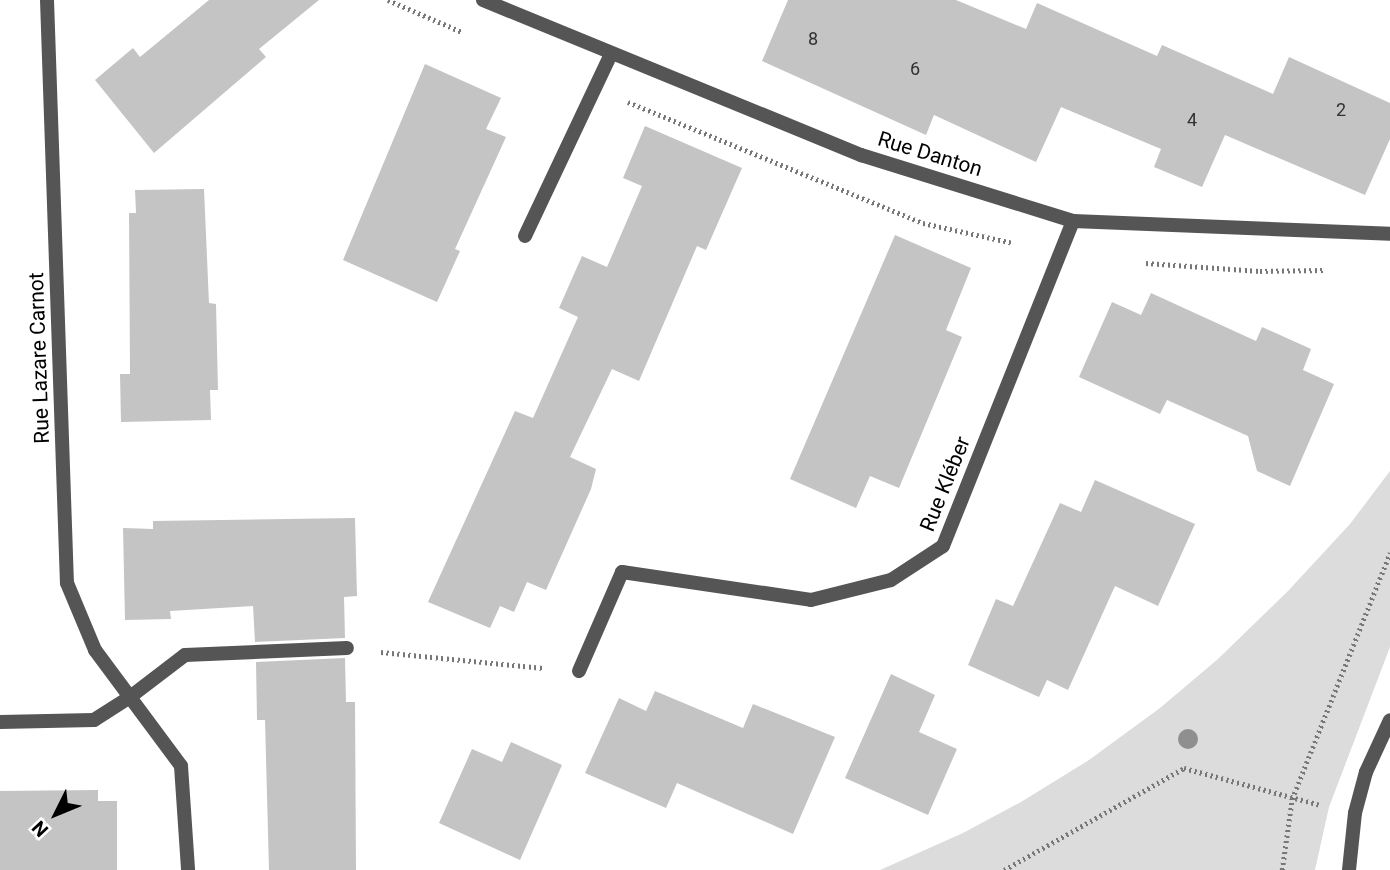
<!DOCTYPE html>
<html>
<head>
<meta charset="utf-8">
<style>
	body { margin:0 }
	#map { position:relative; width:1390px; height:870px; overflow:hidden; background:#fff; font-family:Roboto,sans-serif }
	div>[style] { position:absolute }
	.green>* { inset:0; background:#dcdcdc }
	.building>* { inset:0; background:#c4c4c4 }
	.path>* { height:4.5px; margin-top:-2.25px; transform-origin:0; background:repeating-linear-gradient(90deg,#777 0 2px,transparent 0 5.5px) }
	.service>* { height:14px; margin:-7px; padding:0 7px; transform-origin:7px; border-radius:7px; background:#555 }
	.minor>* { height:14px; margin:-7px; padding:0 7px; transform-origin:7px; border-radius:7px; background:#555 }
	.tertiary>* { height:14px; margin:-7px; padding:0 7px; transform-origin:7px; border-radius:7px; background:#555 }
	.trees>* { width:20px; height:20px; margin:-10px; border-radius:50%; background:#8f8f8f }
	span { translate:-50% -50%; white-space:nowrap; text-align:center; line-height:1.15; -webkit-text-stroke:6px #fff; paint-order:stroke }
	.number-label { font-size:18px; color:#313131 }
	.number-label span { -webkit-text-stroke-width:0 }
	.street-label { font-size:21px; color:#000 }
	.north { position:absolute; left:21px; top:779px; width:70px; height:70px; -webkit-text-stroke:5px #fff; paint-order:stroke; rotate:227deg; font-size:19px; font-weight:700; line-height:28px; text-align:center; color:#000 }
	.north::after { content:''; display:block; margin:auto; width:24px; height:32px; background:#000; clip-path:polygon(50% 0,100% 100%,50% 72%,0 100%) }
</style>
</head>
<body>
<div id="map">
	<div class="green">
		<div style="clip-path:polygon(1390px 471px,1390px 647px,1329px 807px,1315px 870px,880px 870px,963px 833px,1021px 802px,1089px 760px,1160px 708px,1218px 659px,1288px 591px,1350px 524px)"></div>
	</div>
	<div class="building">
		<div style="clip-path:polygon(209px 0,319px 0,259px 49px,266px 57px,154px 153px,95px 80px,133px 48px,140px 57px)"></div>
		<div style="clip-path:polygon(788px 0,956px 0,1026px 29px,1037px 3px,1157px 56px,1162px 45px,1273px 94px,1289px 57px,1390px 103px,1390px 139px,1365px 195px,1225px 135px,1202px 187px,1154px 167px,1161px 149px,1061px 107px,1036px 162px,934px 115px,926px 135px,762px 61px)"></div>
		<div style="clip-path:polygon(425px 64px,501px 98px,486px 129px,506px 137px,455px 249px,460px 251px,437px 302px,343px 260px)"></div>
		<div style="clip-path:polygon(645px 126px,742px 168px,706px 250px,697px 246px,639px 381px,612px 369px,570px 457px,596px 469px,591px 489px,546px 590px,527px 582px,514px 612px,500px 606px,490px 628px,428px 602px,515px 411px,533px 418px,578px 317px,559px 308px,582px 256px,607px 267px,642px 186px,623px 178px)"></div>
		<div style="clip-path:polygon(204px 189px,209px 303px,216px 304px,218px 390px,210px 390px,211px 420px,121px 422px,120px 374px,130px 374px,129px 213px,136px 213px,135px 190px)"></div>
		<div style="clip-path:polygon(895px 235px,971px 268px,946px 330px,962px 337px,899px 488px,870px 476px,856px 508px,790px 479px)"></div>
		<div style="clip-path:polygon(1151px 293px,1256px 341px,1262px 327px,1311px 349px,1303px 370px,1334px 384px,1290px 486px,1257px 471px,1248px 436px,1167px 400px,1160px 414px,1079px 377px,1112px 302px,1141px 315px)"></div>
		<div style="clip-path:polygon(1095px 480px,1195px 524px,1158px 606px,1115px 586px,1068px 690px,1047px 680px,1039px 697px,968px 665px,996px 599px,1013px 606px,1060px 503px,1081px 512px)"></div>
		<div style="clip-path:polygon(355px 518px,357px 596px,344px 597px,345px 638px,255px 642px,253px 606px,170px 611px,171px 619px,125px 620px,123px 528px,153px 529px,153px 521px)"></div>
		<div style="clip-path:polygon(345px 658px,346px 702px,355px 702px,356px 870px,269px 870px,265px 720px,257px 720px,256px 662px)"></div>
		<div style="clip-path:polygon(891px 674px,935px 695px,919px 732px,957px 749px,928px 815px,845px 778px)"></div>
		<div style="clip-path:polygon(655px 691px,743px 728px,753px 704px,835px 737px,793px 834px,677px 783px,666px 808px,585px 773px,619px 698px,646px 711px)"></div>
		<div style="clip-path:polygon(511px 742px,562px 765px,520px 860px,439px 823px,472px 749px,502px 762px)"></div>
		<div style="clip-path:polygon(98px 790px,98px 801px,117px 801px,117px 870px,0 870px,0 791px)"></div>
	</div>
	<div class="path">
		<div style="left:388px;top:0;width:81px;rotate:23.4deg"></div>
		<div style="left:628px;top:102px;width:319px;rotate:22.3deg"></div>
		<div style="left:923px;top:223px;width:92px;rotate:12.5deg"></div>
		<div style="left:1146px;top:263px;width:114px;rotate:4deg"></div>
		<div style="left:1260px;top:271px;width:66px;rotate:-0.9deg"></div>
		<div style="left:381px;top:652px;width:163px;rotate:5.6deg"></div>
		<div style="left:1004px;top:870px;width:207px;rotate:-29.5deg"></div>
		<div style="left:1184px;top:768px;width:141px;rotate:15.2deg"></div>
		<div style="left:1282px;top:870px;width:72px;rotate:-82deg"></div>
		<div style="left:1292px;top:799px;width:265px;rotate:-68.3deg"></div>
	</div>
	<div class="service">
		<div style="left:525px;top:236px;width:201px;rotate:-64.7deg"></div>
	</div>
	<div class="minor">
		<div style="left:47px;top:0;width:583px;rotate:88.04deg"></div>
		<div style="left:67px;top:583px;width:73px;rotate:67.3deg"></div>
		<div style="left:95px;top:650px;width:144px;rotate:53.4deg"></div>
		<div style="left:181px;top:766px;width:104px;rotate:86.1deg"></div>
		<div style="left:483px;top:0;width:409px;rotate:22.3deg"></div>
		<div style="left:861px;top:155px;width:222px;rotate:17.3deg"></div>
		<div style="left:1073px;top:221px;width:317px;rotate:2.3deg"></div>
		<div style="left:579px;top:671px;width:108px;rotate:-66.5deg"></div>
		<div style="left:622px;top:572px;width:191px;rotate:8.4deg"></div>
		<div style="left:811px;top:600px;width:82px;rotate:-14deg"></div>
		<div style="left:891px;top:580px;width:62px;rotate:-33.2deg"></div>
		<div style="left:943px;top:546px;width:350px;rotate:-68.2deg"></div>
		<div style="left:0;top:722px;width:94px;rotate:-1.2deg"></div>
		<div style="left:94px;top:720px;width:43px;rotate:-32.6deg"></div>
		<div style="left:130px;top:697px;width:69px;rotate:-37.4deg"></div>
		<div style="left:185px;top:655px;width:162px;rotate:-2.5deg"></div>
	</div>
	<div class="tertiary">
		<div style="left:1349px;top:870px;width:57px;rotate:-84deg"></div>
		<div style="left:1355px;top:813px;width:42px;rotate:-75deg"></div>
		<div style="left:1366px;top:772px;width:57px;rotate:-65.2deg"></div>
	</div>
	<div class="trees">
		<div style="left:1188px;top:739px"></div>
	</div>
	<div class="number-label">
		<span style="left:813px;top:39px">8</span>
		<span style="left:915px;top:69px">6</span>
		<span style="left:1341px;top:110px">2</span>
		<span style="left:1192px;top:120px">4</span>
	</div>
	<div class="street-label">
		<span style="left:930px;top:154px;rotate:17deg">Rue Danton</span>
		<span style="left:39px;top:358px;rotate:-92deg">Rue Lazare Carnot</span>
		<span style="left:945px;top:484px;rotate:-68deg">Rue Kléber</span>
	</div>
	<div class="north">N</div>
</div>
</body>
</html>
